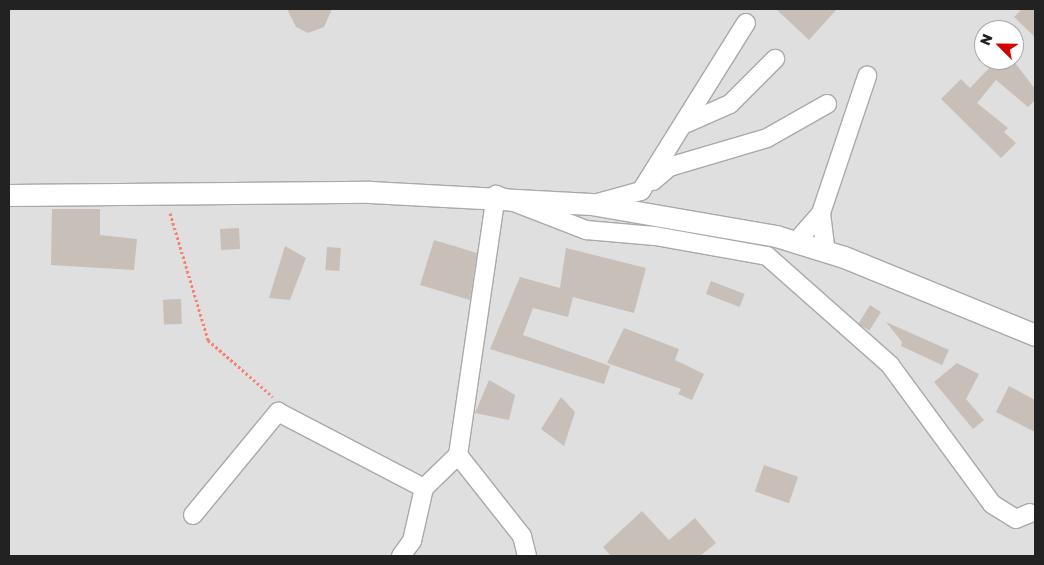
<!DOCTYPE html>
<html>
<head>
<meta charset="utf-8">
<style>
	body { margin:0 }
	#map { position:relative; width:1044px; height:565px; overflow:hidden; background:#f2efe9; font-family:"Golos Text",sans-serif }
	div>[style] { position:absolute }
	.residential>* { inset:0; background:#e0dfdf }
	.building>* { inset:0; background:#c7bfb8; transform-origin:0 0 }
	.path>* { height:3px; margin-top:-1.5px; transform-origin:0; background:repeating-linear-gradient(90deg,#fa8072 0 2.5px,transparent 0 5px) }
	.roads { filter:drop-shadow(1px 0 #a9a9a9) drop-shadow(-1px 0 #a9a9a9) drop-shadow(0 1px #a9a9a9) drop-shadow(0 -1px #a9a9a9) }
	.minor>* { height:18px; margin:-9px; padding:0 9px; transform-origin:9px; border-radius:9px; background:#fff }
	.tertiary>* { height:21px; margin:-10.5px; padding:0 10.5px; transform-origin:10.5px; border-radius:10.5px; background:#fff }
	span { translate:-50% -50%; white-space:nowrap; text-align:center; line-height:1.15; -webkit-text-stroke:4px #fff; paint-order:stroke }
	.frame { position:absolute; inset:0; border:10px solid #222; pointer-events:none }
	.north { position:absolute; left:974px; top:20px; width:50px; height:50px; box-sizing:border-box; background:#fff; border:1px solid #a7a7a7; border-radius:50%; rotate:293deg; font-size:14px; font-weight:700; line-height:20px; text-align:center; color:#222 }
	.north::after { content:''; display:block; margin:auto; width:18px; height:22px; background:#d40000; clip-path:polygon(50% 0,100% 100%,50% 72%,0 100%) }
</style>
</head>
<body>
<div id="map">
	<div class="residential">
		<div style="clip-path:polygon(evenodd,9px 9px,1035px 9px,1035px 556px,9px 556px,9px 9px,984px 30px,1014px 30px,1014px 60px,984px 60px,984px 30px)"></div>
	</div>
	<div class="building">
		<div style="clip-path:polygon(287px 9px,332px 9px,324px 27px,308px 33px,296px 27px)"></div>
		<div style="clip-path:polygon(776px 9px,837px 9px,809px 40px)"></div>
		<div style="clip-path:polygon(1022px 9px,1035px 9px,1035px 37px,1014px 17px)"></div>
		<div style="clip-path:polygon(997px 60px,1013px 60px,1035px 89px,1035px 100px,1028px 107px,996px 80px,977px 103px,1008px 128px,1004px 132px,1016px 143px,1001px 158px,941px 99px,961px 79px,970px 88px)"></div>
		<div style="clip-path:polygon(52px 209px,100px 209px,100px 235px,137px 239px,134px 270px,51px 265px)"></div>
		<div style="left:239px;top:228px;width:21px;height:19px;rotate:87deg"></div>
		<div style="clip-path:polygon(434px 240px,477px 253px,470px 300px,420px 285px)"></div>
		<div style="clip-path:polygon(285px 246px,306px 258px,290px 300px,269px 298px)"></div>
		<div style="left:327px;top:247px;width:14px;height:23px;rotate:4deg"></div>
		<div style="clip-path:polygon(566px 248px,646px 268px,634px 313px,573px 297px,568px 317px,533px 308px,523px 335px,610px 366px,604px 384px,490px 349px,520px 277px,560px 288px)"></div>
		<div style="left:711px;top:281px;width:36px;height:14px;rotate:21deg"></div>
		<div style="left:181px;top:299px;width:25px;height:18px;rotate:88deg"></div>
		<div style="left:870px;top:305px;width:13px;height:22px;rotate:32deg"></div>
		<div style="clip-path:polygon(886px 322px,949px 350px,942px 365px,901px 346px,902px 342px)"></div>
		<div style="clip-path:polygon(624px 328px,679px 349px,675px 360px,704px 374px,692px 400px,678px 394px,681px 389px,607px 363px)"></div>
		<div style="clip-path:polygon(957px 363px,979px 374px,966px 399px,984px 420px,973px 429px,934px 382px)"></div>
		<div style="clip-path:polygon(489px 380px,515px 395px,509px 420px,475px 413px)"></div>
		<div style="clip-path:polygon(1009px 386px,1035px 400px,1035px 432px,996px 412px)"></div>
		<div style="clip-path:polygon(561px 397px,575px 412px,564px 446px,541px 429px)"></div>
		<div style="left:764px;top:465px;width:36px;height:28px;rotate:19deg"></div>
		<div style="clip-path:polygon(642px 511px,669px 540px,695px 518px,716px 543px,700px 556px,611px 556px,603px 547px)"></div>
	</div>
	<div class="path">
		<div style="left:170px;top:213px;width:133px;rotate:73.3deg"></div>
		<div style="left:208px;top:340px;width:86px;rotate:41.2deg"></div>
	</div>
	<div class="roads">
		<div class="minor">
			<div style="left:687px;top:123px;width:47px;rotate:-23.8deg"></div>
			<div style="left:730px;top:104px;width:64px;rotate:-45deg"></div>
			<div style="left:653px;top:181px;width:21px;rotate:-41deg"></div>
			<div style="left:669px;top:167px;width:102px;rotate:-16.5deg"></div>
			<div style="left:767px;top:138px;width:69px;rotate:-29.5deg"></div>
			<div style="left:594px;top:204px;width:49px;rotate:-15.5deg"></div>
			<div style="left:641px;top:191px;width:198px;rotate:-58deg"></div>
			<div style="left:821px;top:213px;width:39px;rotate:83deg"></div>
			<div style="left:796px;top:242px;width:38px;rotate:-49deg"></div>
			<div style="left:821px;top:213px;width:145px;rotate:-71.4deg"></div>
			<div style="left:193px;top:515px;width:134px;rotate:-50.5deg"></div>
			<div style="left:278px;top:412px;width:165px;rotate:27.5deg"></div>
			<div style="left:424px;top:488px;width:47px;rotate:-44.1deg"></div>
			<div style="left:401px;top:556px;width:19px;rotate:-54deg"></div>
			<div style="left:412px;top:541px;width:54px;rotate:-77.2deg"></div>
			<div style="left:527px;top:556px;width:21px;rotate:-104deg"></div>
			<div style="left:522px;top:536px;width:103px;rotate:-128.3deg"></div>
			<div style="left:458px;top:455px;width:263px;rotate:-81.7deg"></div>
			<div style="left:496px;top:195px;width:97px;rotate:21.3deg"></div>
			<div style="left:586px;top:230px;width:69px;rotate:5deg"></div>
			<div style="left:655px;top:236px;width:114px;rotate:10.1deg"></div>
			<div style="left:767px;top:256px;width:164px;rotate:41.5deg"></div>
			<div style="left:890px;top:365px;width:172px;rotate:53.7deg"></div>
			<div style="left:992px;top:504px;width:28px;rotate:32deg"></div>
			<div style="left:1016px;top:519px;width:15px;rotate:-23deg"></div>
		</div>
		<div class="tertiary">
			<div style="left:9px;top:195px;width:361px;rotate:-0.5deg"></div>
			<div style="left:370px;top:192px;width:221px;rotate:3.1deg"></div>
			<div style="left:591px;top:204px;width:188px;rotate:9.8deg"></div>
			<div style="left:776px;top:236px;width:71px;rotate:17.2deg"></div>
			<div style="left:844px;top:257px;width:206px;rotate:22.2deg"></div>
		</div>
	</div>
	<div class="frame"></div>
	<div class="north">N</div>
</div>
</body>
</html>
